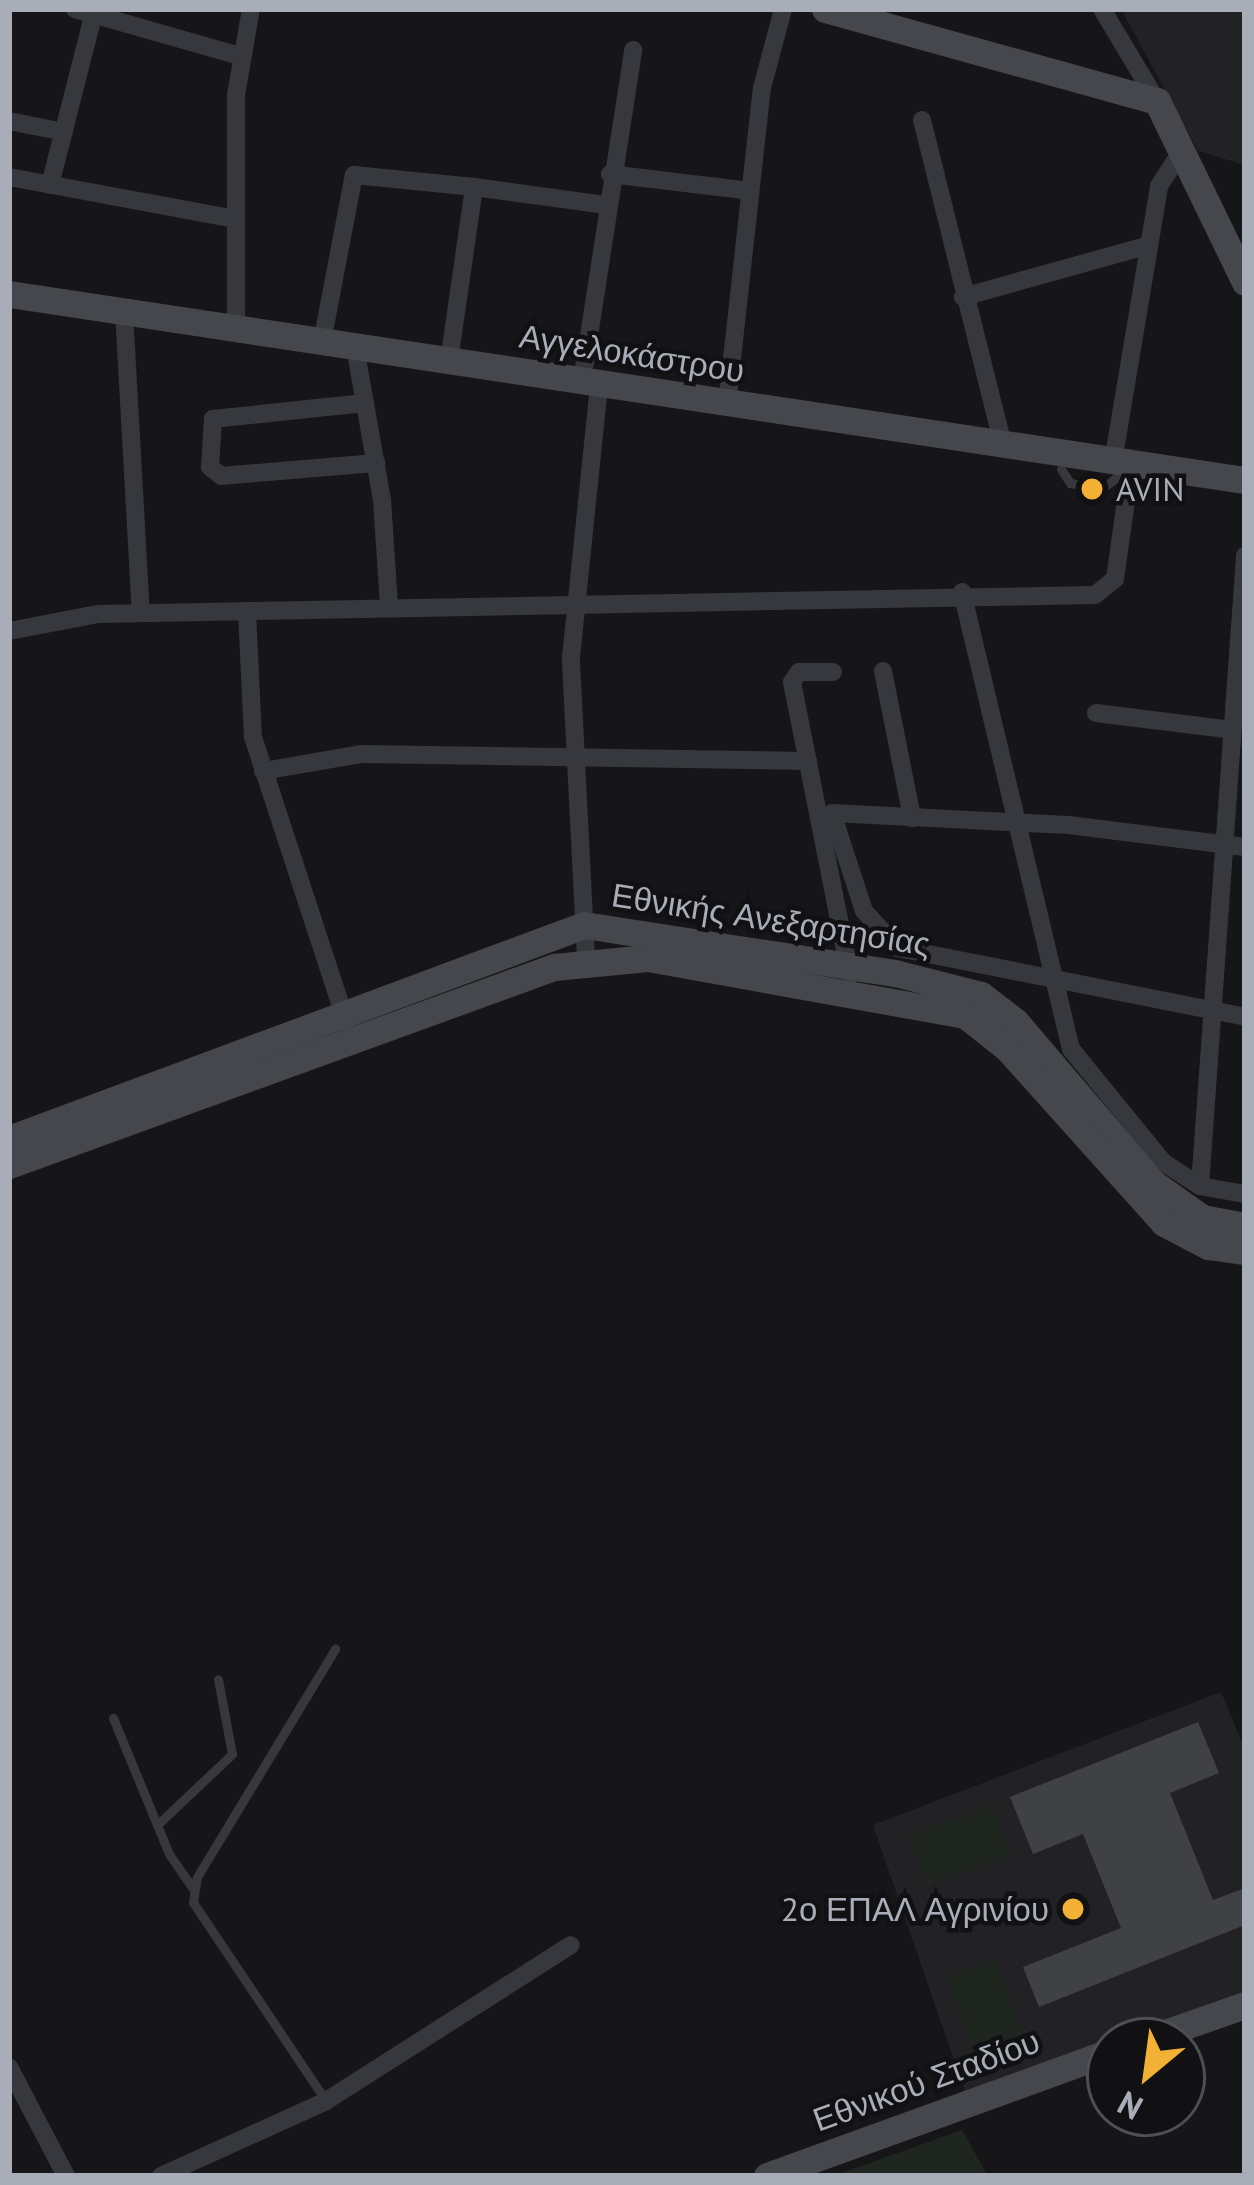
<!DOCTYPE html>
<html>
<head>
<meta charset="utf-8">
<style>
	body { margin:0 }
	#map { position:relative; width:1254px; height:2185px; overflow:hidden; background:#161618; font-family:"PT Sans",sans-serif }
	div>[style] { position:absolute }
	.built>* { inset:0; background:#222225 }
	.green>* { inset:0; background:#1e261f; transform-origin:0 0 }
	.building>* { inset:0; background:#404145 }
	.lane>* { height:9px; margin:-4.5px; padding:0 4.5px; transform-origin:4.5px; border-radius:4.5px; background:#37383d }
	.street>* { height:18px; margin:-9px; padding:0 9px; transform-origin:9px; border-radius:9px; background:#37383d }
	.secondary>* { height:27px; margin:-13.5px; padding:0 13.5px; transform-origin:13.5px; border-radius:13.5px; background:#45474d }
	.dots>* { width:33px; height:33px; translate:-50% -50%; box-sizing:border-box; border:6px solid #111113; border-radius:50% }
	span { translate:-50% -50%; white-space:nowrap; text-align:center; line-height:1.15; -webkit-text-stroke:9px #111113; paint-order:stroke }
	.street-label { font-size:33px; color:#a8adb8 }
	.poi-label { font-size:33px; color:#a8adb8 }
	.left { translate:0 -50%; text-align:left }
	.right { translate:-100% -50%; text-align:right }
	.frame { position:absolute; inset:0; border:12px solid #a8adb8; pointer-events:none }
	.north { position:absolute; left:1086px; top:2017px; width:120px; height:120px; box-sizing:border-box; background:#111113; border:3px solid #4d4f55; border-radius:50%; rotate:209deg; font-size:33px; font-weight:700; line-height:48px; text-align:center; color:#a8adb8 }
	.north::after { content:''; display:block; margin:auto; width:42px; height:54px; background:#f2b134; clip-path:polygon(50% 0,100% 100%,50% 72%,0 100%) }
</style>
</head>
<body>
<div id="map">
	<div class="built">
		<div style="clip-path:polygon(1121px 9px,1245px 9px,1245px 165px,1198px 151px)"></div>
		<div style="clip-path:polygon(1221px 1692px,1245px 1749px,1245px 1993px,966px 2095px,873px 1825px)"></div>
	</div>
	<div class="green">
		<div style="left:993px;top:1806px;width:52px;height:88px;rotate:71deg"></div>
		<div style="left:996px;top:1960px;width:88px;height:52px;rotate:70deg"></div>
		<div style="clip-path:polygon(962px 2130px,988px 2176px,833px 2176px)"></div>
	</div>
	<div class="building">
		<div style="clip-path:polygon(1198px 1722px,1219px 1773px,1170px 1793px,1213px 1900px,1245px 1888px,1245px 1925px,1039px 2007px,1023px 1967px,1121px 1928px,1083px 1834px,1033px 1854px,1010px 1797px)"></div>
	</div>
	<div class="lane">
		<div style="left:1061px;top:469px;width:17px;rotate:57deg"></div>
		<div style="left:1070px;top:483px;width:33px;rotate:9deg"></div>
		<div style="left:1103px;top:488px;width:18px;rotate:-38deg"></div>
		<div style="left:113px;top:1718px;width:147px;rotate:67.6deg"></div>
		<div style="left:169px;top:1854px;width:44px;rotate:55.2deg"></div>
		<div style="left:157px;top:1825px;width:103px;rotate:-43.4deg"></div>
		<div style="left:232px;top:1754px;width:76px;rotate:-100.6deg"></div>
		<div style="left:326px;top:2101px;width:239px;rotate:-123.8deg"></div>
		<div style="left:193px;top:1902px;width:25px;rotate:-81deg"></div>
		<div style="left:197px;top:1877px;width:267px;rotate:-58.8deg"></div>
	</div>
	<div class="street">
		<div style="left:75px;top:9px;width:172px;rotate:15.9deg"></div>
		<div style="left:1102px;top:9px;width:107px;rotate:59.1deg"></div>
		<div style="left:922px;top:120px;width:336px;rotate:76deg"></div>
		<div style="left:9px;top:121px;width:56px;rotate:11.3deg"></div>
		<div style="left:610px;top:174px;width:141px;rotate:6.9deg"></div>
		<div style="left:9px;top:177px;width:231px;rotate:10.5deg"></div>
		<div style="left:50px;top:185px;width:182px;rotate:-75.7deg"></div>
		<div style="left:963px;top:297px;width:193px;rotate:-15.6deg"></div>
		<div style="left:124px;top:312px;width:301px;rotate:86.8deg"></div>
		<div style="left:236px;top:329px;width:234px;rotate:-90deg"></div>
		<div style="left:236px;top:95px;width:87px;rotate:-80.1deg"></div>
		<div style="left:322px;top:342px;width:170px;rotate:-79.2deg"></div>
		<div style="left:354px;top:175px;width:121px;rotate:5.7deg"></div>
		<div style="left:355px;top:347px;width:155px;rotate:80deg"></div>
		<div style="left:382px;top:500px;width:105px;rotate:86.2deg"></div>
		<div style="left:449px;top:361px;width:176px;rotate:-81.8deg"></div>
		<div style="left:474px;top:187px;width:132px;rotate:7.8deg"></div>
		<div style="left:582px;top:381px;width:335px;rotate:-81.2deg"></div>
		<div style="left:365px;top:403px;width:153px;rotate:174deg"></div>
		<div style="left:213px;top:419px;width:48px;rotate:93.6deg"></div>
		<div style="left:210px;top:467px;width:14px;rotate:39deg"></div>
		<div style="left:221px;top:476px;width:156px;rotate:-4.8deg"></div>
		<div style="left:727px;top:404px;width:318px;rotate:-83.7deg"></div>
		<div style="left:762px;top:88px;width:82px;rotate:-75.1deg"></div>
		<div style="left:1113px;top:462px;width:280px;rotate:-80.5deg"></div>
		<div style="left:1159px;top:186px;width:40px;rotate:-57.1deg"></div>
		<div style="left:962px;top:592px;width:470px;rotate:76.6deg"></div>
		<div style="left:1071px;top:1049px;width:146px;rotate:50.8deg"></div>
		<div style="left:1163px;top:1162px;width:44px;rotate:33deg"></div>
		<div style="left:1200px;top:1186px;width:46px;rotate:10.1deg"></div>
		<div style="left:247px;top:611px;width:126px;rotate:87.3deg"></div>
		<div style="left:253px;top:737px;width:299px;rotate:71.9deg"></div>
		<div style="left:9px;top:631px;width:91px;rotate:-10.8deg"></div>
		<div style="left:98px;top:614px;width:997px;rotate:-1.09deg"></div>
		<div style="left:1095px;top:595px;width:26px;rotate:-39deg"></div>
		<div style="left:1115px;top:579px;width:115px;rotate:-82deg"></div>
		<div style="left:883px;top:671px;width:150px;rotate:78.8deg"></div>
		<div style="left:833px;top:672px;width:34px;rotate:180deg"></div>
		<div style="left:799px;top:672px;width:12px;rotate:125deg"></div>
		<div style="left:792px;top:682px;width:299px;rotate:78.8deg"></div>
		<div style="left:1096px;top:713px;width:137px;rotate:7.1deg"></div>
		<div style="left:263px;top:771px;width:99px;rotate:-9.8deg"></div>
		<div style="left:361px;top:754px;width:447px;rotate:0.9deg"></div>
		<div style="left:1245px;top:847px;width:178px;rotate:-172.9deg"></div>
		<div style="left:1068px;top:825px;width:236px;rotate:-177.1deg"></div>
		<div style="left:832px;top:813px;width:103px;rotate:71.9deg"></div>
		<div style="left:864px;top:911px;width:50px;rotate:47.4deg"></div>
		<div style="left:898px;top:948px;width:354px;rotate:11.2deg"></div>
		<div style="left:586px;top:958px;width:301px;rotate:-92.9deg"></div>
		<div style="left:571px;top:657px;width:274px;rotate:-84.1deg"></div>
		<div style="left:1200px;top:1186px;width:632px;rotate:-85.91deg"></div>
		<div style="left:9px;top:2067px;width:123px;rotate:62.4deg"></div>
		<div style="left:161px;top:2176px;width:181px;rotate:-24.4deg"></div>
		<div style="left:326px;top:2101px;width:290px;rotate:-32.5deg"></div>
	</div>
	<div class="secondary">
		<div style="left:825px;top:9px;width:345px;rotate:15.5deg"></div>
		<div style="left:1157px;top:101px;width:201px;rotate:64.1deg"></div>
		<div style="left:9px;top:294px;width:1250px;rotate:8.56deg"></div>
		<div style="left:9px;top:1139px;width:614px;rotate:-20.41deg"></div>
		<div style="left:584px;top:925px;width:315px;rotate:8.8deg"></div>
		<div style="left:895px;top:973px;width:89px;rotate:14.3deg"></div>
		<div style="left:981px;top:995px;width:44px;rotate:37.6deg"></div>
		<div style="left:1016px;top:1022px;width:211px;rotate:49.6deg"></div>
		<div style="left:1153px;top:1183px;width:60px;rotate:35.5deg"></div>
		<div style="left:1202px;top:1218px;width:44px;rotate:10.5deg"></div>
		<div style="left:9px;top:1165px;width:580px;rotate:-19.97deg"></div>
		<div style="left:554px;top:967px;width:94px;rotate:-5.5deg"></div>
		<div style="left:648px;top:958px;width:322px;rotate:10.2deg"></div>
		<div style="left:965px;top:1015px;width:53px;rotate:38.2deg"></div>
		<div style="left:1007px;top:1048px;width:235px;rotate:48.1deg"></div>
		<div style="left:1164px;top:1223px;width:50px;rotate:27.6deg"></div>
		<div style="left:1208px;top:1246px;width:37px;rotate:8deg"></div>
		<div style="left:1142px;top:2041px;width:109px;rotate:-19.3deg"></div>
		<div style="left:767px;top:2176px;width:365px;rotate:-19.9deg"></div>
	</div>
	<div class="dots">
		<div style="left:1092px;top:489px;background:#f2b134"></div>
		<div style="left:1073px;top:1909px;background:#f2b134"></div>
	</div>
	<div class="street-label">
		<span style="left:632px;top:353px;rotate:9deg">Αγγελοκάστρου</span>
		<span style="left:771px;top:919px;rotate:9deg">Εθνικής Ανεξαρτησίας</span>
		<span style="left:926px;top:2080px;rotate:-20deg">Εθνικού Σταδίου</span>
	</div>
	<div class="poi-label">
		<span class="left" style="left:1116px;top:489px">AVIN</span>
		<span class="right" style="left:1049px;top:1909px">2ο ΕΠΑΛ Αγρινίου</span>
	</div>
	<div class="frame"></div>
	<div class="north">N</div>
</div>
</body>
</html>
